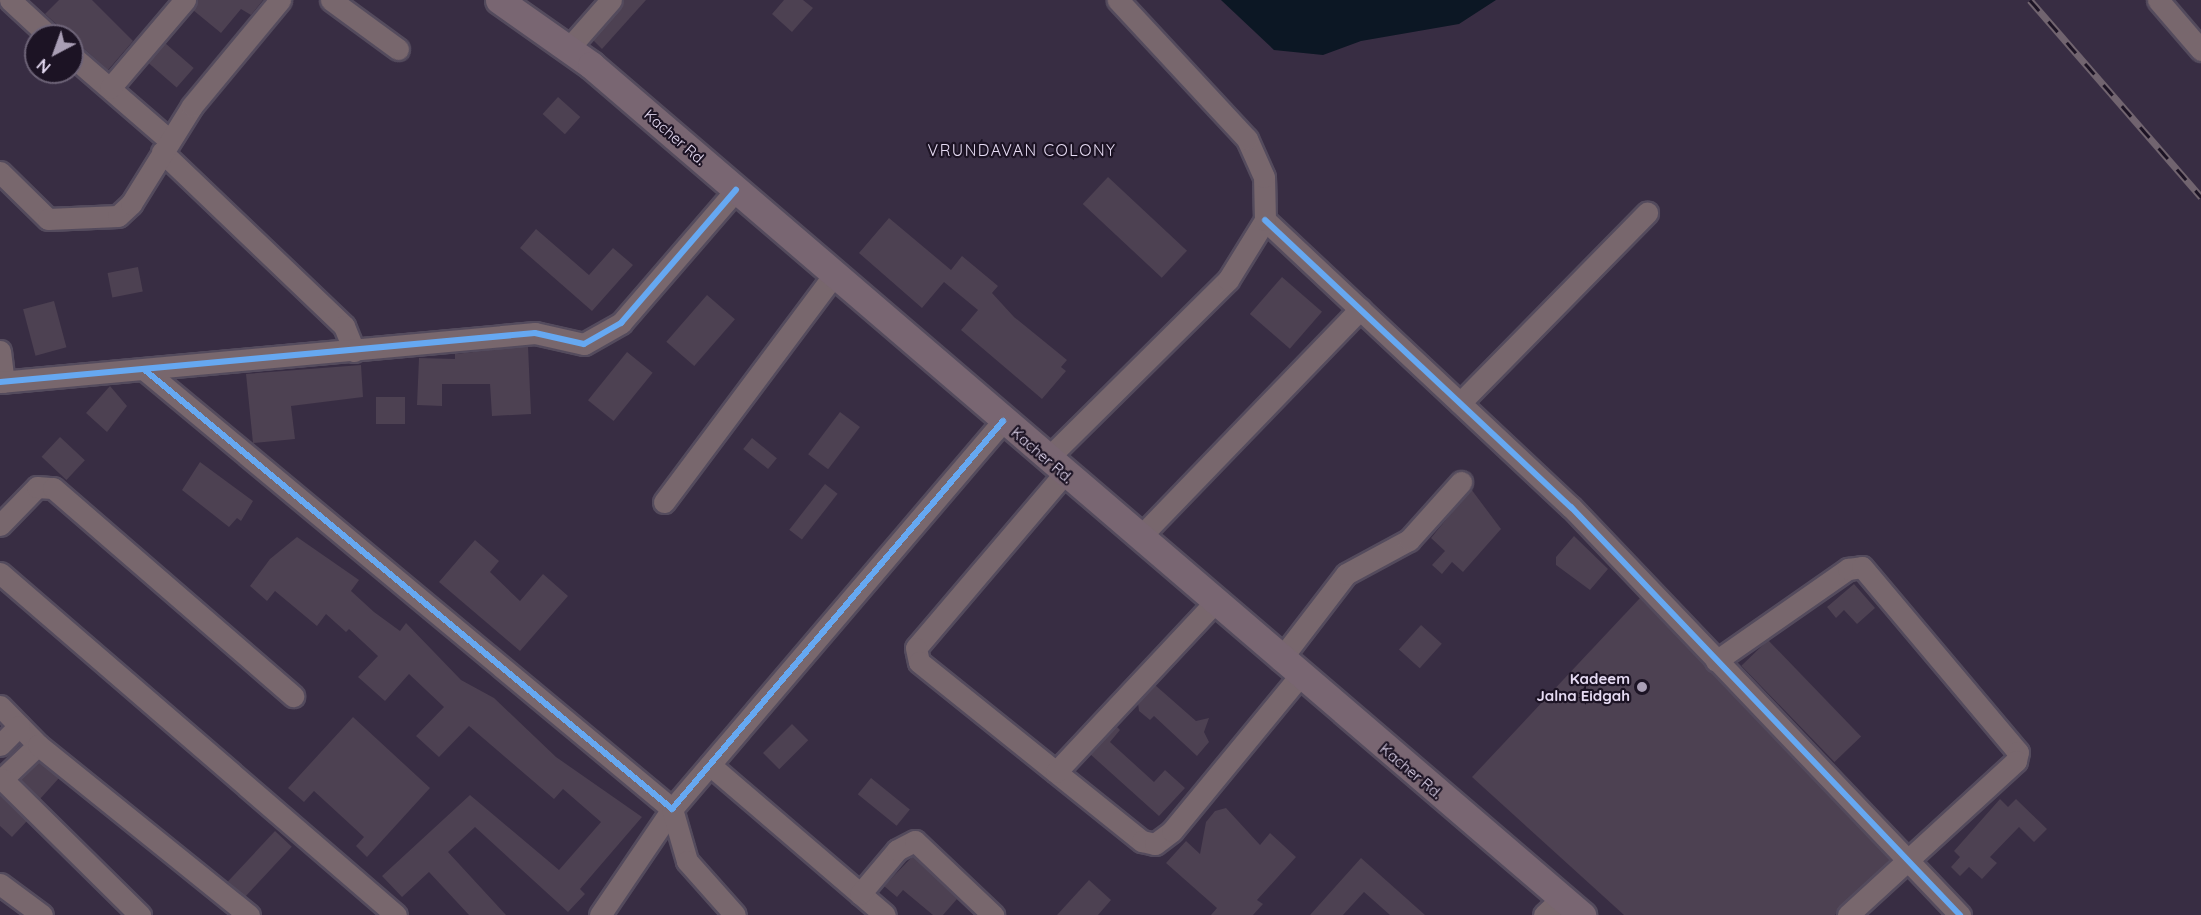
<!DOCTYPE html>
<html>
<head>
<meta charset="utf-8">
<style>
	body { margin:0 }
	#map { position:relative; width:2201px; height:915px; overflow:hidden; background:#382d43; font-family:Quicksand,sans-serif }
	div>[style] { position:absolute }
	.water>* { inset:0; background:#0c1724 }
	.building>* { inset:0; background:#4d4152; transform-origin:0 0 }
	.roads { filter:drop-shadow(2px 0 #544b5d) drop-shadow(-2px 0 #544b5d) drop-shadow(0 2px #544b5d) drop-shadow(0 -2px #544b5d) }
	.minor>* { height:21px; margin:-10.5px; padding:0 10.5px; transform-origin:10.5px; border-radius:10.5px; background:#78676d }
	.major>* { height:27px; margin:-13.5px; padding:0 13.5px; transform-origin:13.5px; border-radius:13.5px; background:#796672 }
	.rail>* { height:7px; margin-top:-3.5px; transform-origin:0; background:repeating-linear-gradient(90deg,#1c1324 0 14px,#71646f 0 28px); box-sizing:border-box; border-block:2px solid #71646f }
	.cycleway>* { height:6px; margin:-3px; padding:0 3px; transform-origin:3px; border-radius:3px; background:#66a8f1 }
	.dots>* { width:16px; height:16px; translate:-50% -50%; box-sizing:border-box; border:3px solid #1c1324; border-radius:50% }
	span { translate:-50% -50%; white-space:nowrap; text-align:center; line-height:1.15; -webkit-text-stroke:4.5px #1c1324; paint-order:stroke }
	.street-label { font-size:15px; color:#e6dbf3 }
	.poi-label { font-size:15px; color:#e6dbf3; font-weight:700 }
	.right { translate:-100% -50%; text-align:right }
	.neighbourhood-label { font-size:16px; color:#e6dbf3; letter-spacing:1.5px }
	.north { position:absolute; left:24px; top:24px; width:60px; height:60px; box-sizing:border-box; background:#1c1324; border:2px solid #6d6377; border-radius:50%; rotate:221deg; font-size:16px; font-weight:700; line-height:24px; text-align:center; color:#e6dbf3 }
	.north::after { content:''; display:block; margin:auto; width:21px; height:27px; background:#a99eb5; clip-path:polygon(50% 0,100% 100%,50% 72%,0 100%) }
</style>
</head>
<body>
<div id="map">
	<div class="water">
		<div style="clip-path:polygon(1221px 0,1496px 0,1459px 24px,1361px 41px,1323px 55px,1274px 50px)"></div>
	</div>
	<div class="building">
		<div style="clip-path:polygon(59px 0,92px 0,133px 41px,108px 70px,45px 14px)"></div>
		<div style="clip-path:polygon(197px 0,263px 0,251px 15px,241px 9px,221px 33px,193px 10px)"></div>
		<div style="clip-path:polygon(623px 0,646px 0,602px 49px,593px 40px)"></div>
		<div style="clip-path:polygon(784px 0,803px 0,813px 8px,792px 32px,772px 14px)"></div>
		<div style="left:165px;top:43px;width:38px;height:26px;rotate:41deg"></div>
		<div style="left:558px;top:97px;width:30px;height:23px;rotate:42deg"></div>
		<div style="left:1108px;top:177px;width:108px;height:37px;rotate:43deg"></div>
		<div style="clip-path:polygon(889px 218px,951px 270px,962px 256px,998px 286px,992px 293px,1014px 317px,1067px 360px,1061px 367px,1066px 371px,1042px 399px,961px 330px,978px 310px,944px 282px,922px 308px,859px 253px)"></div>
		<div style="clip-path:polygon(536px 229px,589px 275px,613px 248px,633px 265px,592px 311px,520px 248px)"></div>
		<div style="left:138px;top:267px;width:25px;height:31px;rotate:79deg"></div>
		<div style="left:1282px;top:277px;width:53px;height:49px;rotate:41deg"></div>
		<div style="left:707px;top:295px;width:37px;height:62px;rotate:41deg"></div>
		<div style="left:54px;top:301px;width:48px;height:32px;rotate:75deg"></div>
		<div style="clip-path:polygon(528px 346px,531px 414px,492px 416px,490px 384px,442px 384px,442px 406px,417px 405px,419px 358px,455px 359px,455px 354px)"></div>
		<div style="left:627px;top:352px;width:33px;height:62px;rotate:39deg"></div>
		<div style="clip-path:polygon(361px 365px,363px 397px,291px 406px,295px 439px,253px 443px,246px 374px)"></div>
		<div style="clip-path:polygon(110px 386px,127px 406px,107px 432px,86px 413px)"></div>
		<div style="left:376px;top:397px;width:29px;height:27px"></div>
		<div style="left:840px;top:412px;width:25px;height:53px;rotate:37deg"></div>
		<div style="left:60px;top:437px;width:34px;height:27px;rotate:43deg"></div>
		<div style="left:752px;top:438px;width:32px;height:14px;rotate:39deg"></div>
		<div style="clip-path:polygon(200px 462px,253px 501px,241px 521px,237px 518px,229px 527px,182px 490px)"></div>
		<div style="left:825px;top:484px;width:16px;height:58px;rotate:38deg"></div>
		<div style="clip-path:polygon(1471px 489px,1501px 529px,1463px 572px,1452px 562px,1442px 574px,1432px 565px,1445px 551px,1431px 538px)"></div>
		<div style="clip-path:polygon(1574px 536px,1608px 569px,1590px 590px,1556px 565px,1556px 557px)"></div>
		<div style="clip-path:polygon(297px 537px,359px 580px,351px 591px,374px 612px,400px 631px,406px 623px,461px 680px,494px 698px,556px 757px,642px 817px,580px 889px,585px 894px,568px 912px,475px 827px,448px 852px,506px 915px,469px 915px,429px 872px,402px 897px,382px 876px,470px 795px,559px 870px,601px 822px,563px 789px,554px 799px,469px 726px,439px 757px,416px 736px,444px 707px,409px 674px,385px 701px,358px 677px,378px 656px,349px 629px,346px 632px,326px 614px,317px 626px,275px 591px,267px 601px,250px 586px,270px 559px)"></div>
		<div style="clip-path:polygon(475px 540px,499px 561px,490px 572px,520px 601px,543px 574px,568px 596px,520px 651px,439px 582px)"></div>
		<div style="clip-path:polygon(1854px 584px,1875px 608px,1857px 624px,1844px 610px,1836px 618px,1827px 607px)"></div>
		<div style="clip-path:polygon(1640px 598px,1890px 860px,1835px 915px,1624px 915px,1472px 777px)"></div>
		<div style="left:1421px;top:625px;width:28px;height:33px;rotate:42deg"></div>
		<div style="left:1768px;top:640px;width:134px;height:37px;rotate:46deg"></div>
		<div style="clip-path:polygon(1155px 685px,1196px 721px,1209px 718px,1204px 732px,1209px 742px,1197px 756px,1154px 716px,1150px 720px,1139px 711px,1138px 703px)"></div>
		<div style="clip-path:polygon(353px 717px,430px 788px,367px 857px,356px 846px,364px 837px,314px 791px,304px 802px,288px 788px)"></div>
		<div style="left:792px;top:724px;width:23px;height:41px;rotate:45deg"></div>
		<div style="clip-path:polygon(1116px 726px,1120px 730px,1110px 742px,1154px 782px,1165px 770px,1185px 788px,1159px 816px,1090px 754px)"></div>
		<div style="clip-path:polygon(39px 762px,59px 778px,40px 799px,20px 779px)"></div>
		<div style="left:871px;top:778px;width:50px;height:21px;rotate:39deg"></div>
		<div style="clip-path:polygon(0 795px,27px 821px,12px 837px,0 826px)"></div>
		<div style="clip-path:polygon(2000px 799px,2008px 807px,2016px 799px,2047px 829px,2034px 842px,2019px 827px,1990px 857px,1997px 863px,1982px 879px,1969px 867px,1960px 876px,1951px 867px,1960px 857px,1954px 851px)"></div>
		<div style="clip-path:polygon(1226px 808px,1260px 845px,1270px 833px,1296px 857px,1257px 900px,1263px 904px,1253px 915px,1211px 915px,1217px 908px,1166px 863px,1186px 841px,1200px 854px,1206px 822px,1215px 811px)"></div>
		<div style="left:275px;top:831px;width:23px;height:69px;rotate:43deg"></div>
		<div style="clip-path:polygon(913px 856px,957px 899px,943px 915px,933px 915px,903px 890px,897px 897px,884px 886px)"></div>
		<div style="clip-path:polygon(1361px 858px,1425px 915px,1390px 915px,1364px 892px,1343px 915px,1310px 915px)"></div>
		<div style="clip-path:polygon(1089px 880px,1111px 900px,1098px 915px,1057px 915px)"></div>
	</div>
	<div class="roads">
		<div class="minor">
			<div style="left:10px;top:0;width:53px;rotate:42.7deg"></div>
			<div style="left:331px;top:0;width:83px;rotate:36.2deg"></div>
			<div style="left:2158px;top:0;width:66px;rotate:49.3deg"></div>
			<div style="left:568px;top:49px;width:65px;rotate:-48.7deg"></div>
			<div style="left:72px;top:56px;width:128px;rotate:40.9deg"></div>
			<div style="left:110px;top:88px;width:116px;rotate:-49.6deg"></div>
			<div style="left:162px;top:152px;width:252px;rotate:43.7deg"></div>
			<div style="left:344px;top:326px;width:27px;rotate:68deg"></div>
			<div style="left:0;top:172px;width:67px;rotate:44.4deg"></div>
			<div style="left:48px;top:219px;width:70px;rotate:-2.5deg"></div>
			<div style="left:118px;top:216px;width:18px;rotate:-43deg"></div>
			<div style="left:131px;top:204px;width:115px;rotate:-58.1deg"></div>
			<div style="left:192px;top:106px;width:138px;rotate:-50.3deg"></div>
			<div style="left:1265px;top:220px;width:420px;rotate:43.2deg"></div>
			<div style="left:1571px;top:507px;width:564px;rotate:46.37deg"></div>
			<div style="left:0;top:351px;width:31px;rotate:83deg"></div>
			<div style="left:146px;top:371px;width:684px;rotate:39.78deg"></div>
			<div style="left:672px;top:809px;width:510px;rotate:-49.53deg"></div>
			<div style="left:0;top:382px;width:537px;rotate:-5.23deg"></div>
			<div style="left:535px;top:333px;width:50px;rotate:12.7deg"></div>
			<div style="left:584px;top:344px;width:43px;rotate:-29.6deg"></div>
			<div style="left:621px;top:323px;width:176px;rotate:-49.2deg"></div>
			<div style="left:1460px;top:403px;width:267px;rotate:-45.5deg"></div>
			<div style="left:1047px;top:459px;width:255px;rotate:-44.7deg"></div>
			<div style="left:1228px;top:280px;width:70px;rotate:-58.3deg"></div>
			<div style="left:1265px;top:220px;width:43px;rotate:-91.3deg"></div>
			<div style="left:1264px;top:177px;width:42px;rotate:-114.1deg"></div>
			<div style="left:1247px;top:139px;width:190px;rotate:-132.9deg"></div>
			<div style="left:1064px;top:474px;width:228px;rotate:130.4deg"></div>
			<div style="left:916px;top:648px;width:14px;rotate:78deg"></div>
			<div style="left:919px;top:662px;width:286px;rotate:38.8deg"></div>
			<div style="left:1142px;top:841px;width:13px;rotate:13deg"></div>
			<div style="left:1155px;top:844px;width:21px;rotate:-37deg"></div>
			<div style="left:1172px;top:831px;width:200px;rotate:-50.5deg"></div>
			<div style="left:664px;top:502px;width:284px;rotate:-53.2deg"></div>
			<div style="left:0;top:525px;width:53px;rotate:-45.8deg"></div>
			<div style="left:37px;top:487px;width:16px;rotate:4deg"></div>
			<div style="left:53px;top:488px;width:318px;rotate:40.9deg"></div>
			<div style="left:1140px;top:537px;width:317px;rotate:-46deg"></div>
			<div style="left:0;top:573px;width:523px;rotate:40.82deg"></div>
			<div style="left:1280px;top:660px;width:108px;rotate:-52.5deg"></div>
			<div style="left:1346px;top:574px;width:72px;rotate:-28.4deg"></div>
			<div style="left:1409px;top:540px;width:78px;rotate:-48.1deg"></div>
			<div style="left:1716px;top:661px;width:161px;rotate:-34.9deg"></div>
			<div style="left:1848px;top:569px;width:14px;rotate:-8deg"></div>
			<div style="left:1862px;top:567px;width:242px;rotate:49.9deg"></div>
			<div style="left:2018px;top:752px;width:9px;rotate:103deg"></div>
			<div style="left:2016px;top:761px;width:228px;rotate:137.5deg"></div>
			<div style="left:0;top:706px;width:54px;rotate:45.7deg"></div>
			<div style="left:38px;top:745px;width:52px;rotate:136.5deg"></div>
			<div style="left:0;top:745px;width:27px;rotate:-45deg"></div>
			<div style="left:38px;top:745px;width:271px;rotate:38.9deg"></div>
			<div style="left:710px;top:765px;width:230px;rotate:40.6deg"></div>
			<div style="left:1056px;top:772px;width:231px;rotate:-46.9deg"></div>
			<div style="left:2px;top:779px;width:194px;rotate:44.6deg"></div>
			<div style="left:0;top:884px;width:52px;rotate:36.4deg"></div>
			<div style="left:860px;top:894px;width:57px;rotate:-49.9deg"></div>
			<div style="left:897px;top:850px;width:20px;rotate:-27deg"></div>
			<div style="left:915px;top:841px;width:108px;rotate:43.5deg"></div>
			<div style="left:600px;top:915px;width:128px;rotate:-55.8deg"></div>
			<div style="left:672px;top:809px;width:54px;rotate:73.9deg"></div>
			<div style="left:687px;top:861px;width:72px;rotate:48.4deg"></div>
			<div style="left:1544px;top:915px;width:25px;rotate:-43deg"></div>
		</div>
		<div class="major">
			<div style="left:499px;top:0;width:113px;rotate:35.2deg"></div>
			<div style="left:591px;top:65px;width:1306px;rotate:40.62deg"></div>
		</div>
	</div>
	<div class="rail">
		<div style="left:2030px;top:0;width:261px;rotate:49deg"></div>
	</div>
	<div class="cycleway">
		<div style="left:1265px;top:220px;width:420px;rotate:43.2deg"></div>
		<div style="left:1571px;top:507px;width:564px;rotate:46.37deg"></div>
		<div style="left:146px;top:371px;width:684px;rotate:39.78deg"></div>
		<div style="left:672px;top:809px;width:510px;rotate:-49.53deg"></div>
		<div style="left:0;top:382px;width:537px;rotate:-5.23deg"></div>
		<div style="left:535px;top:333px;width:50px;rotate:12.7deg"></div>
		<div style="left:584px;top:344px;width:43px;rotate:-29.6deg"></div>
		<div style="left:621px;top:323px;width:176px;rotate:-49.2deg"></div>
	</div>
	<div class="dots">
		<div style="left:1642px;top:687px;background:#a99eb5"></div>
	</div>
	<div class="street-label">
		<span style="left:675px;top:137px;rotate:41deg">Kacher Rd.</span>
		<span style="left:1042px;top:455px;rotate:41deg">Kacher Rd.</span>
		<span style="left:1411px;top:771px;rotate:40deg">Kacher Rd.</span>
	</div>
	<div class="poi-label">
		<span class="right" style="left:1630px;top:687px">Kadeem<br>Jalna Eidgah</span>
	</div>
	<div class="neighbourhood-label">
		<span style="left:1022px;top:150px">VRUNDAVAN COLONY</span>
	</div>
	<div class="north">N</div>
</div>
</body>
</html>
